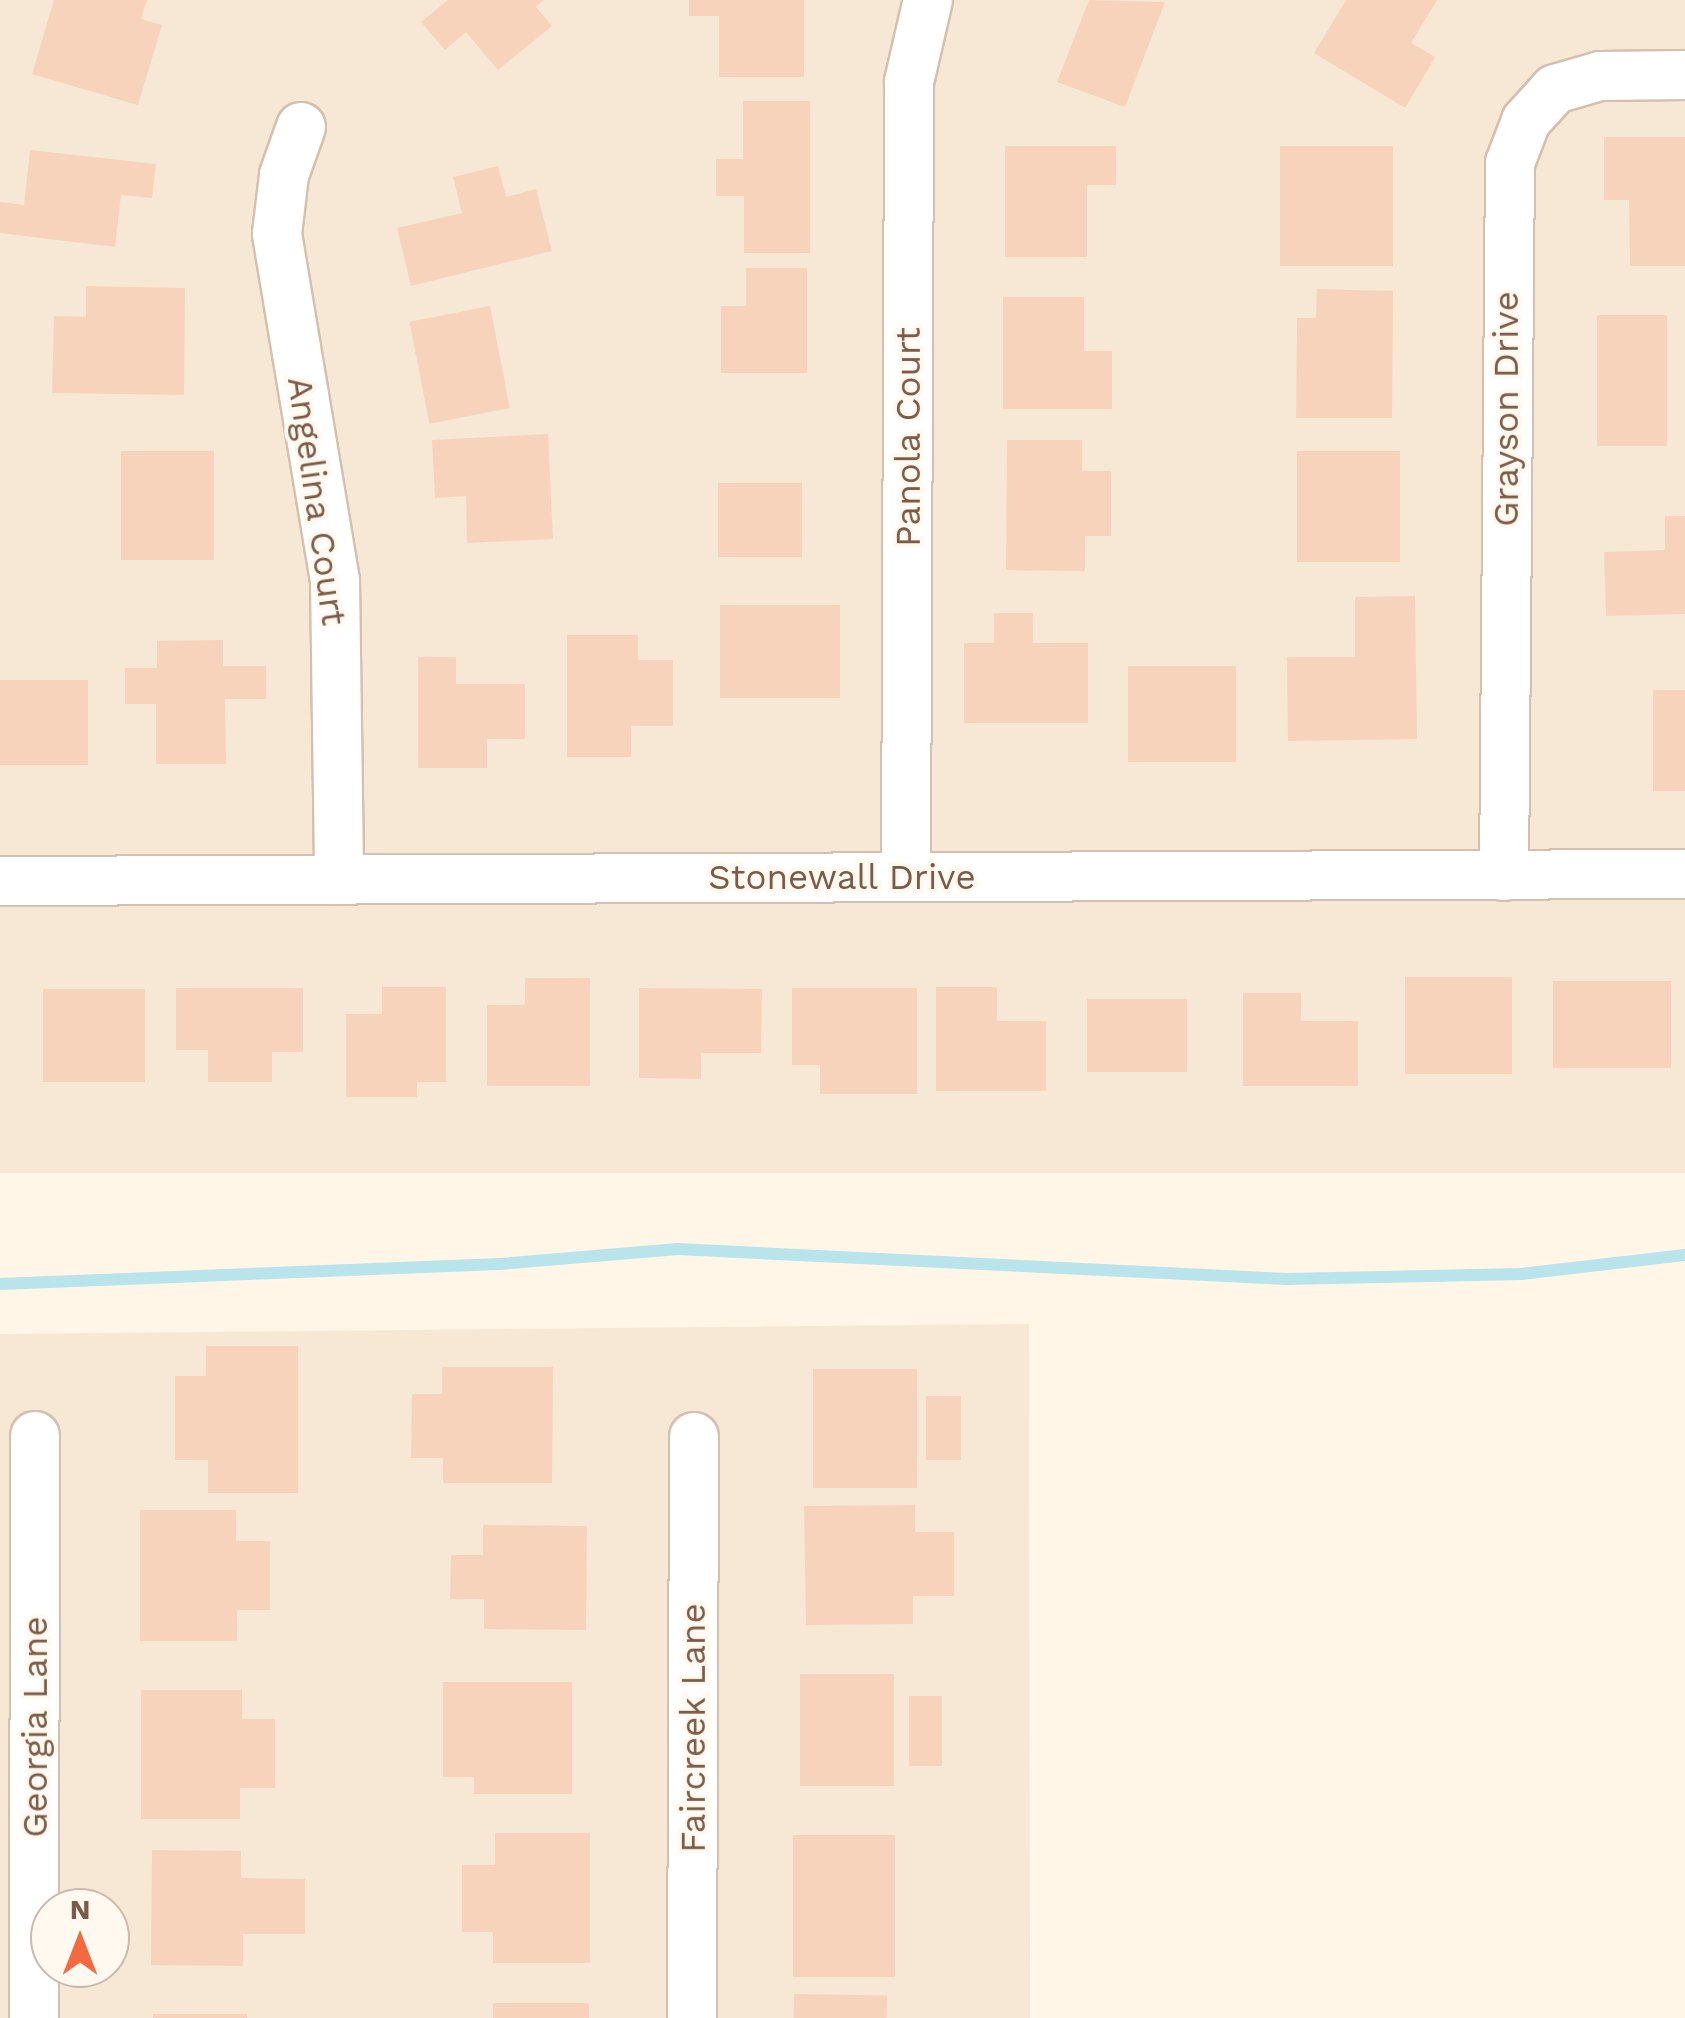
<!DOCTYPE html>
<html>
<head>
<meta charset="utf-8">
<style>
	body { margin:0 }
	#map { position:relative; width:1685px; height:2018px; overflow:hidden; background:#fff6e7; font-family:"Work Sans",sans-serif }
	div>[style] { position:absolute }
	.residential>* { inset:0; background:#f7e8d5; transform-origin:0 0 }
	.stream>* { height:12px; margin:-6px; padding:0 6px; transform-origin:6px; border-radius:6px; background:#b9e4eb }
	.building>* { inset:0; background:#f7d3bc; transform-origin:0 0 }
	.roads { filter:drop-shadow(2px 0 #d5bfae) drop-shadow(-2px 0 #d5bfae) drop-shadow(0 2px #d5bfae) drop-shadow(0 -2px #d5bfae) }
	.street>* { height:48px; margin:-24px; padding:0 24px; transform-origin:24px; border-radius:24px; background:#fff }
	span { translate:-50% -50%; white-space:nowrap; text-align:center; line-height:1.15; -webkit-text-stroke:8px #fff9f0; paint-order:stroke }
	.street-label { font-size:35px; color:#7c5a48 }
	.north { position:absolute; left:30px; top:1888px; width:100px; height:100px; box-sizing:border-box; background:#fff9f0; border:2px solid #cbb9ad; border-radius:50%; rotate:0deg; font-size:28px; font-weight:700; line-height:40px; text-align:center; color:#7c5a48 }
	.north::after { content:''; display:block; margin:auto; width:35px; height:45px; background:#f56940; clip-path:polygon(50% 0,100% 100%,50% 72%,0 100%) }
</style>
</head>
<body>
<div id="map">
	<div class="residential">
		<div style="left:0;top:0;width:1685px;height:1173px"></div>
		<div style="clip-path:polygon(evenodd,1029px 1324px,1030px 2018px,0 2018px,0 1334px,1029px 1324px,50px 1908px,110px 1908px,110px 1968px,50px 1968px,50px 1908px)"></div>
	</div>
	<div class="stream">
		<div style="left:0;top:1284px;width:500px;rotate:-2.29deg"></div>
		<div style="left:500px;top:1264px;width:179px;rotate:-4.8deg"></div>
		<div style="left:678px;top:1249px;width:610px;rotate:2.82deg"></div>
		<div style="left:1287px;top:1279px;width:234px;rotate:-1.2deg"></div>
		<div style="left:1521px;top:1274px;width:165px;rotate:-6.6deg"></div>
	</div>
	<div class="building">
		<div style="clip-path:polygon(54px 0,147px 0,141px 19px,162px 25px,138px 105px,32px 74px)"></div>
		<div style="clip-path:polygon(448px 0,544px 0,536px 7px,552px 26px,498px 70px,466px 32px,445px 50px,421px 22px)"></div>
		<div style="clip-path:polygon(689px 0,804px 0,804px 77px,719px 77px,719px 16px,689px 16px)"></div>
		<div style="clip-path:polygon(1089px 0,1165px 2px,1125px 107px,1057px 82px)"></div>
		<div style="clip-path:polygon(1346px 0,1437px 0,1411px 43px,1435px 57px,1405px 108px,1314px 53px)"></div>
		<div style="clip-path:polygon(743px 101px,810px 101px,810px 253px,744px 253px,744px 196px,716px 196px,716px 159px,743px 159px)"></div>
		<div style="clip-path:polygon(1604px 137px,1685px 137px,1685px 266px,1630px 266px,1629px 200px,1604px 200px)"></div>
		<div style="clip-path:polygon(1005px 146px,1116px 146px,1116px 185px,1087px 185px,1087px 257px,1005px 257px)"></div>
		<div style="left:1280px;top:146px;width:113px;height:120px"></div>
		<div style="clip-path:polygon(30px 150px,156px 164px,152px 198px,121px 195px,115px 247px,0 233px,0 202px,24px 205px)"></div>
		<div style="clip-path:polygon(498px 166px,506px 197px,536px 189px,552px 251px,411px 286px,397px 228px,462px 213px,453px 177px)"></div>
		<div style="clip-path:polygon(746px 268px,807px 268px,807px 373px,721px 373px,721px 306px,746px 306px)"></div>
		<div style="clip-path:polygon(86px 286px,185px 288px,184px 395px,52px 393px,54px 316px,86px 317px)"></div>
		<div style="clip-path:polygon(1317px 289px,1393px 291px,1392px 418px,1296px 418px,1297px 318px,1316px 318px)"></div>
		<div style="clip-path:polygon(1003px 297px,1084px 297px,1084px 351px,1112px 351px,1112px 409px,1003px 409px)"></div>
		<div style="left:490px;top:306px;width:104px;height:82px;rotate:79deg"></div>
		<div style="left:1597px;top:315px;width:70px;height:131px"></div>
		<div style="clip-path:polygon(548px 434px,553px 539px,467px 543px,466px 496px,435px 498px,432px 440px)"></div>
		<div style="clip-path:polygon(1007px 440px,1082px 440px,1082px 471px,1111px 471px,1111px 536px,1085px 536px,1085px 571px,1006px 570px)"></div>
		<div style="left:121px;top:451px;width:93px;height:109px"></div>
		<div style="left:1297px;top:451px;width:103px;height:111px"></div>
		<div style="left:718px;top:483px;width:84px;height:74px"></div>
		<div style="clip-path:polygon(1665px 516px,1685px 516px,1685px 614px,1606px 616px,1604px 552px,1665px 550px)"></div>
		<div style="clip-path:polygon(1415px 596px,1417px 739px,1288px 741px,1287px 657px,1355px 657px,1355px 597px)"></div>
		<div style="left:720px;top:605px;width:120px;height:93px"></div>
		<div style="clip-path:polygon(994px 613px,1033px 613px,1033px 643px,1088px 643px,1088px 723px,964px 723px,964px 643px,994px 643px)"></div>
		<div style="clip-path:polygon(567px 635px,638px 635px,638px 660px,673px 660px,673px 726px,631px 726px,631px 757px,567px 757px)"></div>
		<div style="clip-path:polygon(223px 640px,223px 666px,266px 666px,266px 699px,225px 699px,226px 764px,156px 764px,156px 704px,125px 704px,125px 668px,157px 668px,157px 641px)"></div>
		<div style="clip-path:polygon(418px 657px,456px 657px,456px 684px,525px 684px,525px 739px,487px 739px,487px 768px,418px 768px)"></div>
		<div style="left:1128px;top:666px;width:108px;height:96px"></div>
		<div style="left:0;top:680px;width:88px;height:85px"></div>
		<div style="left:1653px;top:690px;width:32px;height:101px"></div>
		<div style="left:1405px;top:977px;width:107px;height:97px"></div>
		<div style="clip-path:polygon(525px 978px,590px 978px,590px 1086px,487px 1086px,487px 1005px,525px 1005px)"></div>
		<div style="left:1553px;top:981px;width:118px;height:87px"></div>
		<div style="clip-path:polygon(382px 987px,446px 987px,446px 1082px,417px 1082px,417px 1097px,346px 1097px,346px 1014px,382px 1014px)"></div>
		<div style="clip-path:polygon(936px 987px,997px 987px,997px 1021px,1046px 1021px,1046px 1091px,936px 1091px)"></div>
		<div style="clip-path:polygon(176px 988px,303px 988px,303px 1052px,272px 1052px,272px 1082px,208px 1082px,208px 1050px,176px 1050px)"></div>
		<div style="clip-path:polygon(639px 988px,762px 989px,761px 1053px,701px 1053px,701px 1079px,639px 1078px)"></div>
		<div style="clip-path:polygon(792px 988px,917px 988px,917px 1094px,820px 1094px,820px 1065px,792px 1065px)"></div>
		<div style="left:43px;top:989px;width:102px;height:93px"></div>
		<div style="clip-path:polygon(1243px 993px,1301px 993px,1301px 1021px,1358px 1021px,1358px 1086px,1243px 1086px)"></div>
		<div style="left:1087px;top:999px;width:100px;height:73px"></div>
		<div style="clip-path:polygon(206px 1346px,298px 1346px,298px 1493px,208px 1493px,208px 1460px,175px 1460px,175px 1376px,206px 1376px)"></div>
		<div style="clip-path:polygon(442px 1367px,553px 1367px,552px 1483px,443px 1483px,443px 1458px,411px 1458px,412px 1394px,442px 1394px)"></div>
		<div style="left:813px;top:1369px;width:104px;height:119px"></div>
		<div style="left:926px;top:1396px;width:35px;height:64px"></div>
		<div style="clip-path:polygon(915px 1505px,915px 1532px,954px 1532px,954px 1596px,913px 1596px,913px 1624px,806px 1625px,804px 1506px)"></div>
		<div style="clip-path:polygon(140px 1510px,236px 1510px,236px 1541px,270px 1541px,270px 1610px,237px 1610px,237px 1641px,140px 1641px)"></div>
		<div style="clip-path:polygon(483px 1525px,587px 1526px,586px 1630px,484px 1629px,484px 1599px,450px 1599px,451px 1555px,483px 1555px)"></div>
		<div style="left:800px;top:1674px;width:94px;height:112px"></div>
		<div style="clip-path:polygon(443px 1682px,572px 1682px,572px 1794px,474px 1794px,474px 1777px,443px 1777px)"></div>
		<div style="clip-path:polygon(141px 1690px,242px 1690px,242px 1719px,275px 1719px,275px 1788px,240px 1788px,240px 1819px,141px 1819px)"></div>
		<div style="left:909px;top:1696px;width:33px;height:70px"></div>
		<div style="clip-path:polygon(495px 1833px,590px 1833px,590px 1963px,493px 1963px,493px 1932px,462px 1932px,462px 1865px,495px 1865px)"></div>
		<div style="left:793px;top:1835px;width:102px;height:142px"></div>
		<div style="clip-path:polygon(152px 1850px,241px 1851px,241px 1878px,305px 1879px,305px 1934px,243px 1934px,243px 1966px,151px 1965px)"></div>
		<div style="left:794px;top:1994px;width:93px;height:24px;rotate:1deg"></div>
		<div style="left:493px;top:2003px;width:96px;height:15px"></div>
		<div style="left:153px;top:2014px;width:94px;height:4px"></div>
	</div>
	<div class="roads">
		<div class="street">
			<div style="left:301px;top:127px;width:51px;rotate:109.5deg"></div>
			<div style="left:284px;top:175px;width:59px;rotate:96.8deg"></div>
			<div style="left:277px;top:234px;width:352px;rotate:80.5deg"></div>
			<div style="left:335px;top:581px;width:299px;rotate:89.2deg"></div>
			<div style="left:1504px;top:876px;width:713px;rotate:-89.52deg"></div>
			<div style="left:1510px;top:163px;width:45px;rotate:-69.1deg"></div>
			<div style="left:1526px;top:121px;width:43px;rotate:-47.8deg"></div>
			<div style="left:1555px;top:89px;width:47px;rotate:-16.1deg"></div>
			<div style="left:1600px;top:76px;width:85px;rotate:-0.7deg"></div>
			<div style="left:906px;top:877px;width:795px;rotate:-89.78deg"></div>
			<div style="left:909px;top:82px;width:84px;rotate:-77deg"></div>
			<div style="left:0;top:881px;width:1685px;rotate:-0.24deg"></div>
			<div style="left:34px;top:2018px;width:582px;rotate:-89.9deg"></div>
			<div style="left:692px;top:2018px;width:581px;rotate:-89.8deg"></div>
		</div>
	</div>
	<div class="street-label">
		<span style="left:1506px;top:409px;rotate:-90deg">Grayson Drive</span>
		<span style="left:908px;top:437px;rotate:-90deg">Panola Court</span>
		<span style="left:317px;top:501px;rotate:82deg">Angelina Court</span>
		<span style="left:842px;top:877px">Stonewall Drive</span>
		<span style="left:35px;top:1727px;rotate:-90deg">Georgia Lane</span>
		<span style="left:693px;top:1728px;rotate:-90deg">Faircreek Lane</span>
	</div>
	<div class="north">N</div>
</div>
</body>
</html>
